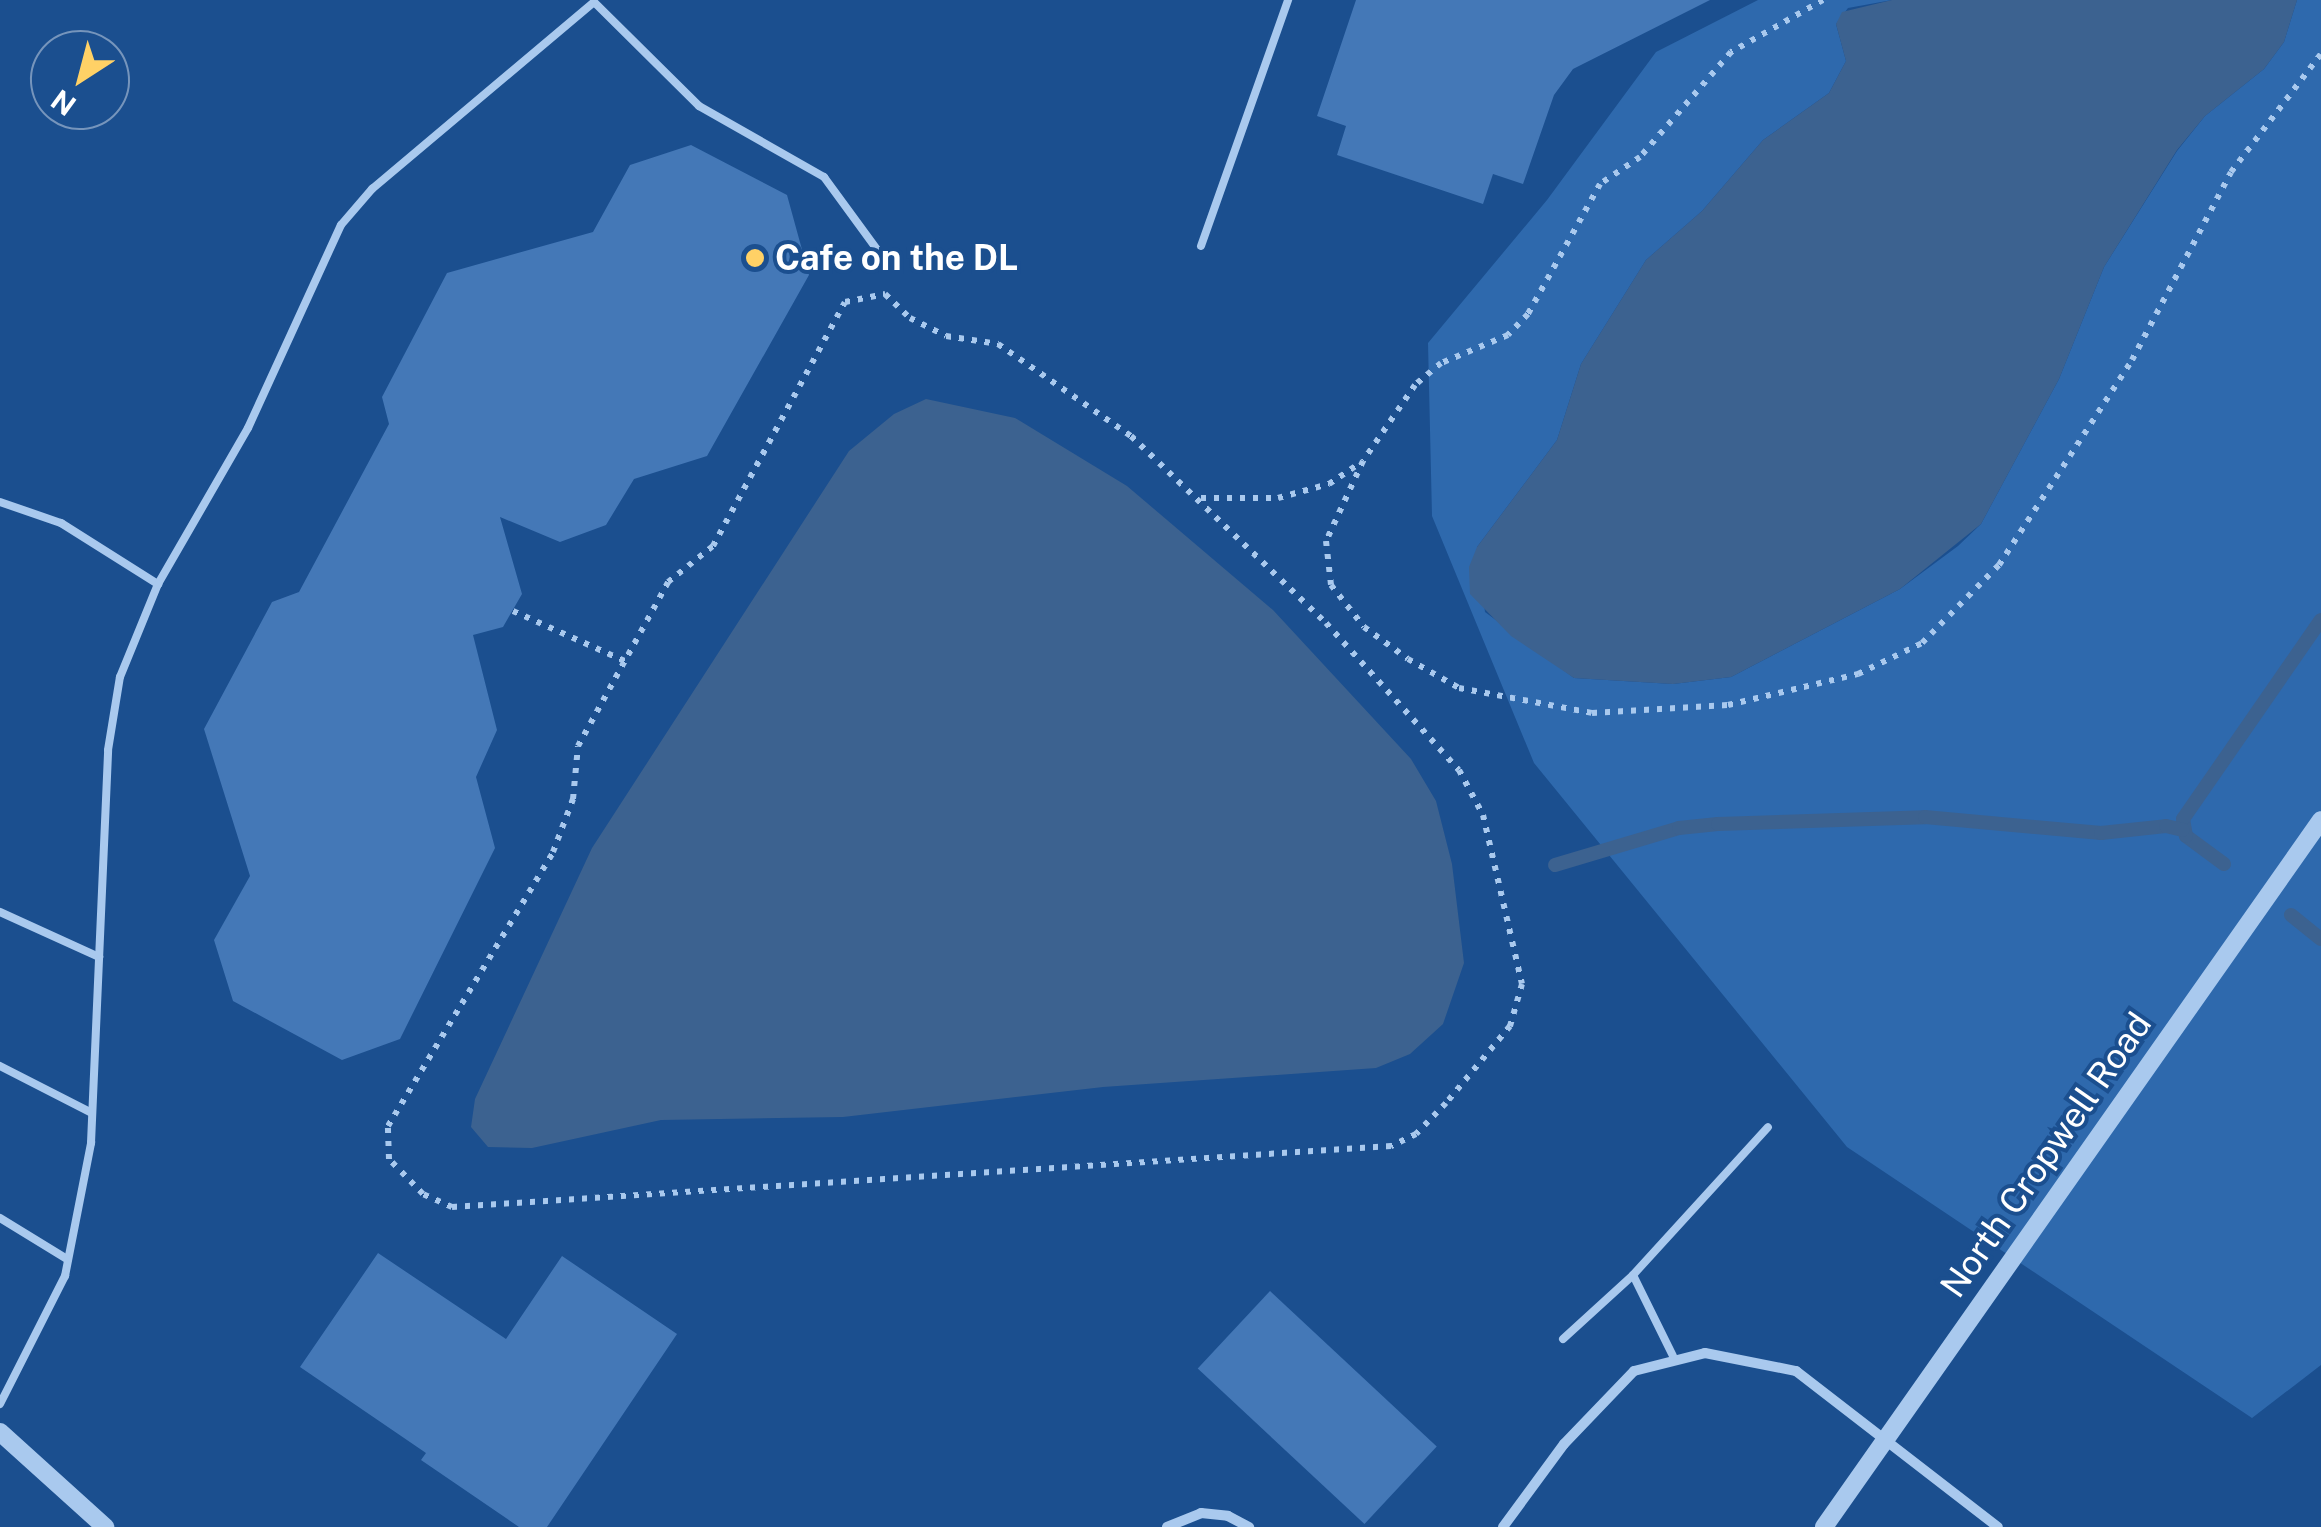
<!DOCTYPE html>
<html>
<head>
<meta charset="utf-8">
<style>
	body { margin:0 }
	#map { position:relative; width:2321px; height:1527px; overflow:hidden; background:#1b4f8f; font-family:"Public Sans",sans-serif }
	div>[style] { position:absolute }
	.green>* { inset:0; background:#2e69ad }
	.water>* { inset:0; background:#3c6290 }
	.stream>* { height:14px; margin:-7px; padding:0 7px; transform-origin:7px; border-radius:7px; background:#3c6290 }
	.building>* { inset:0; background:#4478b7; transform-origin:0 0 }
	.path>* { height:6px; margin-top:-3px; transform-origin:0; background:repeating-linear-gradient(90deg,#a9c9ee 0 5px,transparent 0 13px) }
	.service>* { height:8px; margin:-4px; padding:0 4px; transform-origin:4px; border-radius:4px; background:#a9c9ee }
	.minor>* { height:10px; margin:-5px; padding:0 5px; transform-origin:5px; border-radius:5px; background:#a9c9ee }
	.tertiary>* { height:18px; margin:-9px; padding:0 9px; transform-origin:9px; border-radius:9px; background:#a9c9ee }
	.dots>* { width:28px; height:28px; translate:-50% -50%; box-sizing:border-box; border:5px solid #1b4f8f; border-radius:50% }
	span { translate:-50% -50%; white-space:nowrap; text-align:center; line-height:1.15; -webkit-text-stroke:8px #1b4f8f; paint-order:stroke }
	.poi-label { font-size:35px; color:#fff; font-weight:700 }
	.left { translate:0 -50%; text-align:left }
	.street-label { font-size:35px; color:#fff }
	.north { position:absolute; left:30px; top:30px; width:100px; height:100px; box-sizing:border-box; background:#1b4f8f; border:2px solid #7695bc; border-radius:50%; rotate:216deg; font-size:28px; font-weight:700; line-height:40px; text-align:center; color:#fff }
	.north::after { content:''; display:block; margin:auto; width:35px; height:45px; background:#ffd166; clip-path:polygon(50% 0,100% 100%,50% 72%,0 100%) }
</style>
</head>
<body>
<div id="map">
	<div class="green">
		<div style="clip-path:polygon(1758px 0,1892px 0,1848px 8px,1836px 24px,1846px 61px,1829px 93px,1763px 140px,1702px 211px,1646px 260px,1581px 364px,1557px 440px,1477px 547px,1485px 612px,1574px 678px,1673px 684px,1731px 677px,1900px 589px,1958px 546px,1981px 524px,2059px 379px,2104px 267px,2177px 151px,2205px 116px,2264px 69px,2284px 42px,2297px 0,2321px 0,2321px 1365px,2252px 1418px,1847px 1147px,1534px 763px,1432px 516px,1428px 343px,1547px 200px,1656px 52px)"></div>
	</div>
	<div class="water">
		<div style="clip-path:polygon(1892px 0,2297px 0,2284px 42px,2264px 69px,2205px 116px,2177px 150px,2104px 267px,2059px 379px,1981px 524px,1900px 589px,1731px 677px,1673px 684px,1574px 678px,1511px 636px,1470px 594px,1469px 567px,1477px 547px,1557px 440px,1581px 364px,1646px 260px,1702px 211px,1763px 140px,1829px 93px,1846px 61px,1836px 24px,1842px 12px)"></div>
		<div style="clip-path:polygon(926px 399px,1015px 418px,1127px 486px,1273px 610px,1411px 759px,1436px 801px,1452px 864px,1464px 963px,1443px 1024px,1410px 1054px,1376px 1068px,1103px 1087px,843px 1117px,661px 1120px,532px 1148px,488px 1147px,471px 1127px,475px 1099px,592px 848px,849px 451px,894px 414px)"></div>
	</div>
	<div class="stream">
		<div style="left:2224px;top:864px;width:47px;rotate:-143.6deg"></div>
		<div style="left:2186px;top:836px;width:17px;rotate:-100deg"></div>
		<div style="left:2183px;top:819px;width:242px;rotate:-55.3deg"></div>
		<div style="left:1555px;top:865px;width:129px;rotate:-16.6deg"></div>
		<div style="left:1679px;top:828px;width:39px;rotate:-6deg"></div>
		<div style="left:1718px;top:824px;width:207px;rotate:-1.9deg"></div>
		<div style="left:1925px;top:817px;width:177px;rotate:5.2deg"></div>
		<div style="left:2101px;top:833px;width:65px;rotate:-6.1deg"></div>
		<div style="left:2166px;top:826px;width:17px;rotate:13deg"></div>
		<div style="left:2291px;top:915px;width:38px;rotate:39deg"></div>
	</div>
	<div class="building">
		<div style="clip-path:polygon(1356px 0,1710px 0,1573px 69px,1554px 95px,1523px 184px,1493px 174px,1483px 204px,1337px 155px,1346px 126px,1317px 116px)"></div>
		<div style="clip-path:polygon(691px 145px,787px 195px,809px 275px,707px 456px,634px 479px,606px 525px,560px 542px,500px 517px,522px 594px,503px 627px,473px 635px,497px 730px,476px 777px,495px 848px,400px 1039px,342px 1060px,233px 1001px,214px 940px,250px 876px,204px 729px,272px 602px,299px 592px,389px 424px,382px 397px,447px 273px,593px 232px,630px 165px)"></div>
		<div style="clip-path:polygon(378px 1253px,506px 1339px,562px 1256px,677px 1334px,547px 1527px,519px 1527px,421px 1460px,426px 1453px,300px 1367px)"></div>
		<div style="left:1270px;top:1291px;width:228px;height:106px;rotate:43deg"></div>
	</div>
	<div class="path">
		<div style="left:1823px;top:0;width:106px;rotate:150.5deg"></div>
		<div style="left:1731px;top:52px;width:139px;rotate:130.9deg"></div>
		<div style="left:1640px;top:157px;width:48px;rotate:146deg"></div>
		<div style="left:1600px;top:184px;width:149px;rotate:119deg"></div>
		<div style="left:1528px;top:314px;width:29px;rotate:134deg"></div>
		<div style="left:1508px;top:335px;width:73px;rotate:157.3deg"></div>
		<div style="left:1441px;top:363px;width:34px;rotate:140deg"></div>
		<div style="left:1415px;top:385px;width:92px;rotate:124.4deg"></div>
		<div style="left:1363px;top:461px;width:88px;rotate:114.8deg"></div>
		<div style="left:1326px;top:541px;width:44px;rotate:83.5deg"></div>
		<div style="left:1331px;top:585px;width:53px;rotate:51.8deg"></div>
		<div style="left:1364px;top:627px;width:54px;rotate:36deg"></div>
		<div style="left:1408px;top:659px;width:59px;rotate:29.6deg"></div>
		<div style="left:1459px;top:688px;width:135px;rotate:10.6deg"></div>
		<div style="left:1592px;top:713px;width:136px;rotate:-3.4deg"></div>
		<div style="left:1728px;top:705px;width:134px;rotate:-13.4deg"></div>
		<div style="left:1858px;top:674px;width:71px;rotate:-25.8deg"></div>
		<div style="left:1922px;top:643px;width:110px;rotate:-45.4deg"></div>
		<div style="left:1999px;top:565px;width:244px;rotate:-57deg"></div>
		<div style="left:2132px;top:360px;width:212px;rotate:-62.2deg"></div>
		<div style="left:2231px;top:172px;width:148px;rotate:-52.7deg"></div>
		<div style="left:885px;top:294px;width:35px;rotate:44deg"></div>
		<div style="left:910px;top:318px;width:40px;rotate:26.6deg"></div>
		<div style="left:946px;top:336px;width:53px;rotate:8.7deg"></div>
		<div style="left:998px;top:344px;width:162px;rotate:34.7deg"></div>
		<div style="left:1131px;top:436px;width:270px;rotate:43.8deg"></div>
		<div style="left:1326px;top:623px;width:198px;rotate:47.9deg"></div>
		<div style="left:1459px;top:770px;width:51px;rotate:61.9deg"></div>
		<div style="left:1483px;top:815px;width:173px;rotate:77deg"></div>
		<div style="left:1522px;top:984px;width:44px;rotate:105.9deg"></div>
		<div style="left:1510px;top:1026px;width:100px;rotate:129.7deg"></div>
		<div style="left:1446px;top:1103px;width:43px;rotate:134.1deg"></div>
		<div style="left:1416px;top:1134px;width:28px;rotate:154deg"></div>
		<div style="left:1391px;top:1146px;width:941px;rotate:176.28deg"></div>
		<div style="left:452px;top:1207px;width:32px;rotate:-156deg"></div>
		<div style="left:423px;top:1194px;width:49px;rotate:-134.2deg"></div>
		<div style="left:389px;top:1159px;width:33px;rotate:-92deg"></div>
		<div style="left:388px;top:1126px;width:320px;rotate:-58.9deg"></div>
		<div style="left:553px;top:852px;width:57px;rotate:-69.3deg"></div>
		<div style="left:573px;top:799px;width:53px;rotate:-84.6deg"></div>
		<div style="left:578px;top:746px;width:187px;rotate:-61.2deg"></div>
		<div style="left:668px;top:582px;width:58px;rotate:-38.7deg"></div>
		<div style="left:713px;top:546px;width:277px;rotate:-61.6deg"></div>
		<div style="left:845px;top:302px;width:41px;rotate:-11.3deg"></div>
		<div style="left:1201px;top:498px;width:77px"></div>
		<div style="left:1278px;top:498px;width:53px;rotate:-15.4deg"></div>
		<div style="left:1329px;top:484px;width:37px;rotate:-34deg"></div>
		<div style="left:513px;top:611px;width:123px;rotate:24.1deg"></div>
	</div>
	<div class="service">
		<div style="left:1201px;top:246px;width:261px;rotate:-70.5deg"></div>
		<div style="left:0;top:502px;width:65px;rotate:19deg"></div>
		<div style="left:61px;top:523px;width:115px;rotate:32.2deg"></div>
		<div style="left:158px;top:584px;width:180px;rotate:-60deg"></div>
		<div style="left:248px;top:428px;width:223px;rotate:-65.4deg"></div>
		<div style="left:341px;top:225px;width:48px;rotate:-49.3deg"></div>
		<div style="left:372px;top:189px;width:290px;rotate:-40.1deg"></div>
		<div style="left:594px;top:2px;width:148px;rotate:44.7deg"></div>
		<div style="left:699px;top:106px;width:144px;rotate:29.6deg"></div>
		<div style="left:824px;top:177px;width:97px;rotate:53.8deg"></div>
		<div style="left:0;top:912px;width:109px;rotate:24.4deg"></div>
		<div style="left:0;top:1066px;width:103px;rotate:27.1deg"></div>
		<div style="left:0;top:1218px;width:79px;rotate:31.5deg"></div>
		<div style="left:1633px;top:1275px;width:90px;rotate:63.7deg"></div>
		<div style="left:1563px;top:1339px;width:95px;rotate:-42.4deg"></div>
		<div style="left:1633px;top:1275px;width:200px;rotate:-47.6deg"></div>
		<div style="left:0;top:1404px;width:144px;rotate:-63.1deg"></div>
		<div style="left:65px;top:1276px;width:136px;rotate:-78.9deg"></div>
		<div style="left:91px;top:1143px;width:393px;rotate:-87.5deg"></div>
		<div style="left:108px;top:750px;width:74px;rotate:-80.7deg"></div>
		<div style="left:120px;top:677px;width:100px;rotate:-67.8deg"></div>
	</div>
	<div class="minor">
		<div style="left:1167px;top:1527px;width:37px;rotate:-22deg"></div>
		<div style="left:1201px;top:1513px;width:27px;rotate:6deg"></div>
		<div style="left:1228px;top:1516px;width:24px;rotate:28deg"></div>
		<div style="left:1503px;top:1527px;width:103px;rotate:-53.7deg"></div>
		<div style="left:1564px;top:1444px;width:101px;rotate:-46.2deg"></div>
		<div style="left:1634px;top:1371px;width:73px;rotate:-14.2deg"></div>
		<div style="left:1705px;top:1353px;width:93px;rotate:11.2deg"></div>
		<div style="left:1796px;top:1371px;width:255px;rotate:37.7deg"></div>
	</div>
	<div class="tertiary">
		<div style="left:0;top:1432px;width:142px;rotate:42.1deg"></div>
		<div style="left:1824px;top:1527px;width:864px;rotate:-54.89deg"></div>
	</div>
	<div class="dots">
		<div style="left:755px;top:258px;background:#ffd166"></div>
	</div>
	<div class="poi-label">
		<span class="left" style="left:775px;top:258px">Cafe on the DL</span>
	</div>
	<div class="street-label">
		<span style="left:2046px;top:1155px;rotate:-55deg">North Cropwell Road</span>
	</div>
	<div class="north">N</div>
</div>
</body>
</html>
